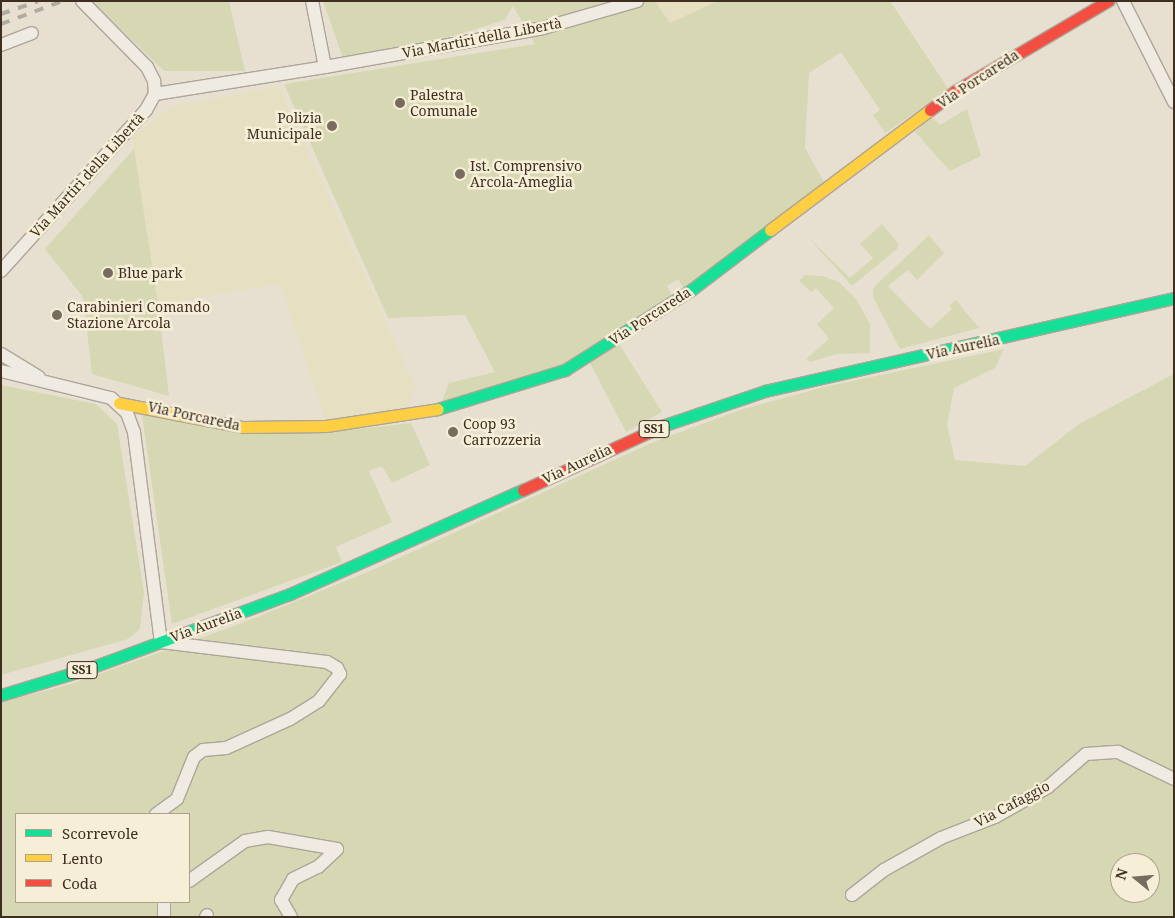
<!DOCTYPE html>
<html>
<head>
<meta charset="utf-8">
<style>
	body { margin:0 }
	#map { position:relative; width:1175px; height:918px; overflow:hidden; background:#e7e0d1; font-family:"Noto Serif",serif }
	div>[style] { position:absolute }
	.farmland>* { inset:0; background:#e6dfc2 }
	.green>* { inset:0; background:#d6d7b3 }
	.roads { filter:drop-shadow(1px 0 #ada599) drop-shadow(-1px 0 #ada599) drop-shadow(0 1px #ada599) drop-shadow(0 -1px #ada599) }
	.street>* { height:12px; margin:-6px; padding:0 6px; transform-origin:6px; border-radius:6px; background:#efebe3 }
	.fast>* { height:11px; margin:-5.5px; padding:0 5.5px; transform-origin:5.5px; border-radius:5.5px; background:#16e098 }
	.slow>* { height:11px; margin:-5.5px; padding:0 5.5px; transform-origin:5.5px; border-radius:5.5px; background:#ffcf43 }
	.jam>* { height:11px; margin:-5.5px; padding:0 5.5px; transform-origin:5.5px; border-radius:5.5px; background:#f24e42 }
	.rail>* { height:4px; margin-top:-2px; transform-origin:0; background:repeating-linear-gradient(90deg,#afaaa2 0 9px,transparent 0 18px) }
	.dots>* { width:14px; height:14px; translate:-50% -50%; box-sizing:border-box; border:2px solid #f7eed8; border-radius:50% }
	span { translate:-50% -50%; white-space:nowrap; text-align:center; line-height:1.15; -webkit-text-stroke:5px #f7eed8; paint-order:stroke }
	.shield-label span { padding:1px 4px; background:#f7eed8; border:1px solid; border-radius:4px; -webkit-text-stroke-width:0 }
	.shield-label { font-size:12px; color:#3d2e20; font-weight:700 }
	.street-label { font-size:14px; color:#3d2e20 }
	.poi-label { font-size:14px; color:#3d2e20 }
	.left { translate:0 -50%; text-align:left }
	.right { translate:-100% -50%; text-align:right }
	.frame { position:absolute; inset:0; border:2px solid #3d2e20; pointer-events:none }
	.legend { position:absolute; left:15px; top:813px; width:175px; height:90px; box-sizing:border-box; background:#f7eed8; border:1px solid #ada18e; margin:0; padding:6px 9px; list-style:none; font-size:15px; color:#3d2e20 }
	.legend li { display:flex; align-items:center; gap:10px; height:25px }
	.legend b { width:25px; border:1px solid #ada18e }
	.north { position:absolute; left:1110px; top:853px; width:50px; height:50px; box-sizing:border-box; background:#f7eed8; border:1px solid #ada18e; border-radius:50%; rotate:287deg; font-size:14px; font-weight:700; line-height:20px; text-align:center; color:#3d2e20 }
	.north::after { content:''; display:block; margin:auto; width:18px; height:22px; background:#786c5e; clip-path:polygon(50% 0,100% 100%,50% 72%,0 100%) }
</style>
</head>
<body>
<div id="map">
	<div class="farmland">
		<div style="clip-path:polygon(655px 1px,718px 1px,670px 23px)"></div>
		<div style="clip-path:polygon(279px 87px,416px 388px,405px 409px,325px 421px,280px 284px,158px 304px,132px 138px,163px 112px,179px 105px)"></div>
	</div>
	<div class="green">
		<div style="clip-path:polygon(92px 1px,229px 1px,245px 71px,164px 71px)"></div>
		<div style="clip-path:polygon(323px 1px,655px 1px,670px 23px,718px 1px,890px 1px,949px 90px,885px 133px,873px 115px,880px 110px,841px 52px,809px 73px,805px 148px,825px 184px,684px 289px,678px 279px,667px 286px,673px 297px,563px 367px,441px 404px,449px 383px,495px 372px,465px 315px,388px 318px,284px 84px,535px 44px,513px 6px,505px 20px,457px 35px,343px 58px)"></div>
		<div style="clip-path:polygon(967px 109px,981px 156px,950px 171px,915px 132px,932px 117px,940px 125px)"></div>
		<div style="clip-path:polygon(134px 149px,158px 304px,169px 396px,92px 374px,83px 297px,45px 249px)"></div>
		<div style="clip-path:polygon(882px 224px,898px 243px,898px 248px,852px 286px,807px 236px,850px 278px,873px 258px,860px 244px)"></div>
		<div style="clip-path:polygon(929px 235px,944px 253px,917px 280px,908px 270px,888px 286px,930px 329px,952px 309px,949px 306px,956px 300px,979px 328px,900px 349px,873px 297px,873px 288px)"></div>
		<div style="clip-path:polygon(805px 275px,822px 276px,839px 282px,856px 299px,870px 324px,870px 353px,837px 354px,810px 362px,806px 359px,829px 339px,817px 324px,834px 308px,816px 288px,811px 292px,799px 281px)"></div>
		<div style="clip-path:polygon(619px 344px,662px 412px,626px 432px,590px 363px)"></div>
		<div style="clip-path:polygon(evenodd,1004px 349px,995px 368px,954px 388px,947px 425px,955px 460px,1025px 466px,1079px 424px,1174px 374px,1174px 917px,1px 917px,1px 702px,71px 684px,242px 623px,370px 571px,656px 441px,740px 410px,824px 387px,1004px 349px,16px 814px,189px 814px,189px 902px,16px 902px,16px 814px,1004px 349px,1120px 863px,1150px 863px,1150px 893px,1120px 893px,1120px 863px)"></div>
		<div style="clip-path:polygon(1px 385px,96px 404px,117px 424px,144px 592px,140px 629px,128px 639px,1px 675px)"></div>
		<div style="clip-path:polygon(142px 415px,350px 430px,411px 423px,430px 465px,392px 483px,382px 466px,369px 471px,392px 522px,336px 547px,342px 562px,172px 624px)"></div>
	</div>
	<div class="roads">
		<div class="street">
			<div style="left:82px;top:1px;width:93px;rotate:45.4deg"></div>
			<div style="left:147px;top:67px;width:16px;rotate:63deg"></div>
			<div style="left:154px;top:81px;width:13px;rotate:86deg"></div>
			<div style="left:1123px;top:1px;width:113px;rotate:63.2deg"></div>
			<div style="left:1px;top:45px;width:33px;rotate:-21deg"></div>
			<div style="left:325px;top:67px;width:221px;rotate:-10.1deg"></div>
			<div style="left:543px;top:28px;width:98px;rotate:-16deg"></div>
			<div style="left:155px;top:94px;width:172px;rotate:-9deg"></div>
			<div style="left:325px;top:67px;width:67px;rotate:-101.1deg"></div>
			<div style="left:1px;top:271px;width:217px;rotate:-48deg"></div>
			<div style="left:146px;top:110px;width:18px;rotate:-61deg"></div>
			<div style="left:1px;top:354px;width:44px;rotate:31.2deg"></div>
			<div style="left:1px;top:371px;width:113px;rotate:13.8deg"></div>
			<div style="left:111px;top:398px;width:22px;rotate:43deg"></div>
			<div style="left:127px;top:413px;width:20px;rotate:70deg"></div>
			<div style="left:134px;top:432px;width:212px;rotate:82.7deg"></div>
			<div style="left:161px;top:642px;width:167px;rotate:6.9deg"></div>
			<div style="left:327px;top:662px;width:12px;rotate:31deg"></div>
			<div style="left:337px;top:668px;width:7px;rotate:63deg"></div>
			<div style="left:340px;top:674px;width:34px;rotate:128deg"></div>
			<div style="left:319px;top:701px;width:34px;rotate:148deg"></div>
			<div style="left:290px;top:719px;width:70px;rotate:155.6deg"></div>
			<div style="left:226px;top:748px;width:23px;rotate:175deg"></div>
			<div style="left:203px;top:750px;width:11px;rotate:142deg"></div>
			<div style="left:194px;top:757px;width:45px;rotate:112deg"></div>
			<div style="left:177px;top:799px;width:26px;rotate:144deg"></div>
			<div style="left:189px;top:881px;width:69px;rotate:-35.5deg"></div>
			<div style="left:245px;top:841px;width:23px;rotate:-10deg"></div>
			<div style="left:268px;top:837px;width:70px;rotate:9.9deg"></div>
			<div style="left:852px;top:895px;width:41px;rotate:-38deg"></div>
			<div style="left:884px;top:870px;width:65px;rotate:-29.3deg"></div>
			<div style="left:941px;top:838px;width:58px;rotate:-21.3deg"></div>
			<div style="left:995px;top:817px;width:61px;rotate:-29.5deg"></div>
			<div style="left:1048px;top:787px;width:50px;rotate:-41deg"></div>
			<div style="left:1086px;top:754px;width:32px;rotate:-4deg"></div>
			<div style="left:1118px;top:752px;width:62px;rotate:25.7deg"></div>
			<div style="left:164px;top:902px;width:15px;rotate:90deg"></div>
			<div style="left:206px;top:917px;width:2px;rotate:-63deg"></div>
			<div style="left:291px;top:917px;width:20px;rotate:-120deg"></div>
			<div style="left:281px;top:900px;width:24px;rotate:-60deg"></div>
			<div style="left:293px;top:879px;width:28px;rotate:-26deg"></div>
			<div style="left:318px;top:867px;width:26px;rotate:-43deg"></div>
		</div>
		<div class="fast">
			<div style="left:438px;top:409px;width:133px;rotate:-17.1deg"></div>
			<div style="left:565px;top:370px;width:149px;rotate:-32.4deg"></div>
			<div style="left:691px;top:290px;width:99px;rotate:-37.2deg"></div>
			<div style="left:662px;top:426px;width:109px;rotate:-18.8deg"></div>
			<div style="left:765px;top:391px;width:419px;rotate:-12.8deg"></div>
			<div style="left:1px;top:695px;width:93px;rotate:-16.9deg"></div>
			<div style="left:90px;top:668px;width:213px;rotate:-20.3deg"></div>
			<div style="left:290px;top:594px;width:255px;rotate:-24.1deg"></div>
		</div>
		<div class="slow">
			<div style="left:770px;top:230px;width:200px;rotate:-36.9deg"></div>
			<div style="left:119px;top:403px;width:125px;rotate:11deg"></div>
			<div style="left:242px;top:427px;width:84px;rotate:-0.7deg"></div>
			<div style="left:326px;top:426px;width:113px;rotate:-8.6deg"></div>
		</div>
		<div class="jam">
			<div style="left:930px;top:110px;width:31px;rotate:-37deg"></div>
			<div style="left:955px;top:91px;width:178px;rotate:-30.5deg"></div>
			<div style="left:523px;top:490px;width:153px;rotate:-24.7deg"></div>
		</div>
	</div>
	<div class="rail">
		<div style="left:1px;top:14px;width:39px;rotate:-19deg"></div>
		<div style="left:1px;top:24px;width:66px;rotate:-20.4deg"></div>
	</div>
	<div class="dots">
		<div style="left:400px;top:103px;background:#786c5e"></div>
		<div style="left:332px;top:126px;background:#786c5e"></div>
		<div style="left:460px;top:174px;background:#786c5e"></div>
		<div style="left:108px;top:273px;background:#786c5e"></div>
		<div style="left:57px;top:315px;background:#786c5e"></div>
		<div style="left:453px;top:432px;background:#786c5e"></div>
	</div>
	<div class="shield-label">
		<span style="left:654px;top:429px">SS1</span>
		<span style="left:82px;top:670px">SS1</span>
	</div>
	<div class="street-label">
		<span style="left:482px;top:38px;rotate:-11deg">Via Martiri della Libertà</span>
		<span style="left:978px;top:79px;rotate:-33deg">Via Porcareda</span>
		<span style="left:87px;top:175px;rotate:-48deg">Via Martiri della Libertà</span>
		<span style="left:650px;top:316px;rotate:-33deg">Via Porcareda</span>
		<span style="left:963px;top:347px;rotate:-12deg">Via Aurelia</span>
		<span style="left:194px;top:416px;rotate:12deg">Via Porcareda</span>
		<span style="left:577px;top:464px;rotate:-25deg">Via Aurelia</span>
		<span style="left:206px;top:625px;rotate:-20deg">Via Aurelia</span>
		<span style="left:1012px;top:804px;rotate:-28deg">Via Cafaggio</span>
	</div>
	<div class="poi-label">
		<span class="left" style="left:410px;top:103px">Palestra<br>Comunale</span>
		<span class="right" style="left:322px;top:126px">Polizia<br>Municipale</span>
		<span class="left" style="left:470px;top:174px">Ist. Comprensivo<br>Arcola-Ameglia</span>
		<span class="left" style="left:118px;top:273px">Blue park</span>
		<span class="left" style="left:67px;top:315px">Carabinieri Comando<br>Stazione Arcola</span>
		<span class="left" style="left:463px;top:432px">Coop 93<br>Carrozzeria</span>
	</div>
	<div class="frame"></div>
	<ul class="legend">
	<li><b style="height:6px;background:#16e098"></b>Scorrevole</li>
	<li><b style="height:6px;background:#ffcf43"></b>Lento</li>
	<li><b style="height:6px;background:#f24e42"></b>Coda</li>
	</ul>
	<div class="north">N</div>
</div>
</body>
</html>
